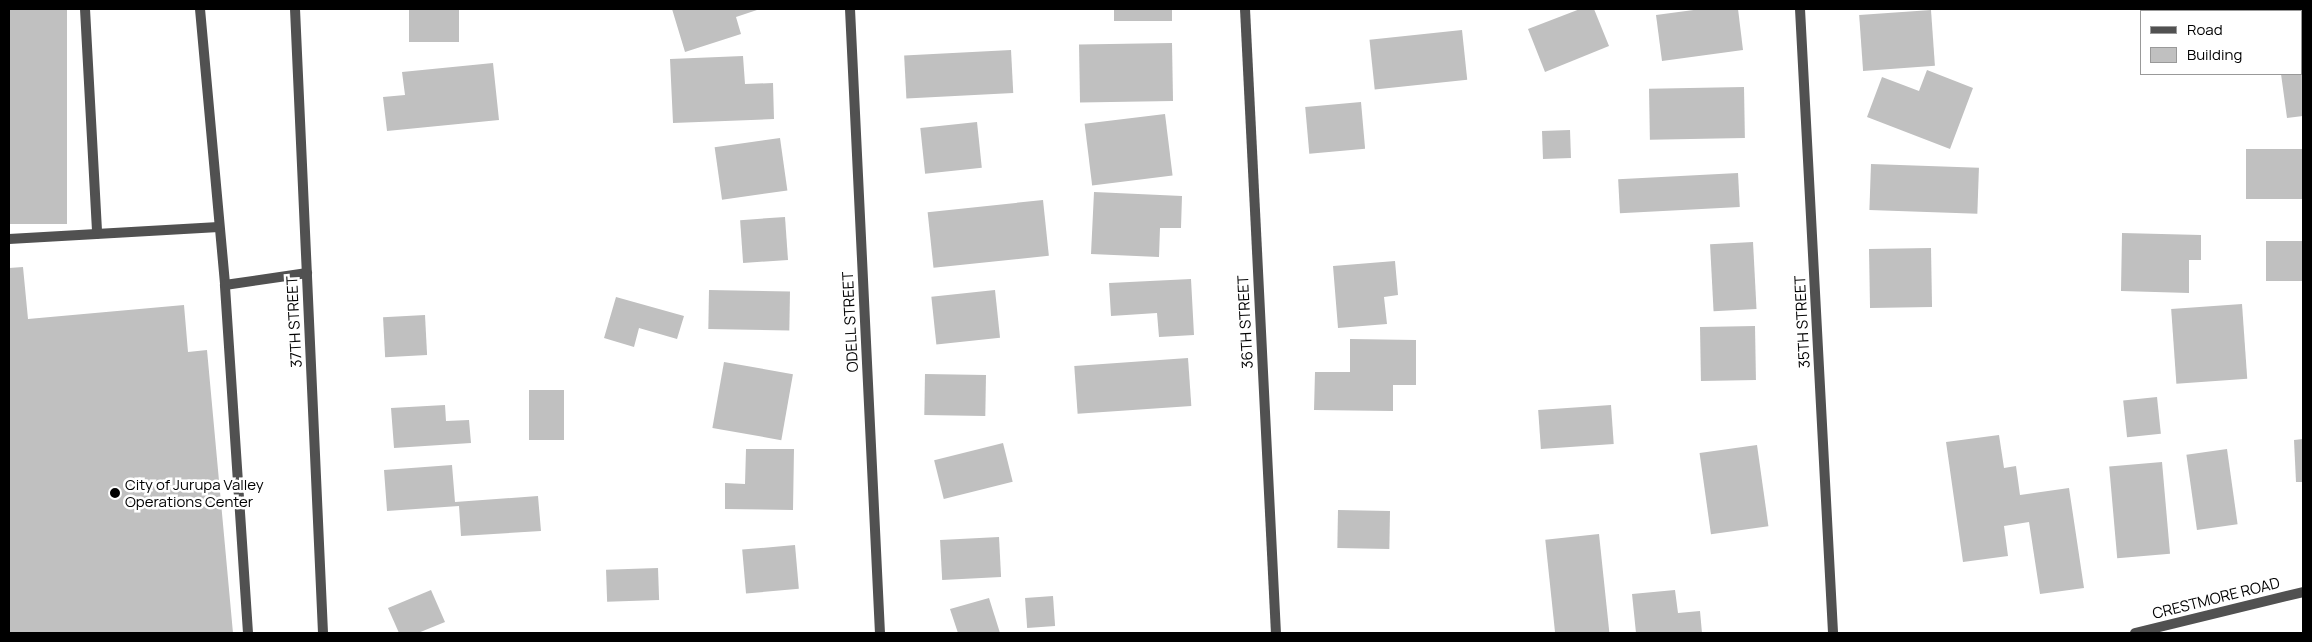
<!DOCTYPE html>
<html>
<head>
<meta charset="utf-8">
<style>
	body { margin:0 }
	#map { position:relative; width:2312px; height:642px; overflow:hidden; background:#fff; font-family:Manrope,sans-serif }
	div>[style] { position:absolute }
	.building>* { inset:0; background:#c0c0c0; transform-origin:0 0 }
	.lane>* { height:10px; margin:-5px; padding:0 5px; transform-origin:5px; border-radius:5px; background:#515151 }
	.street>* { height:10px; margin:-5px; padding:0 5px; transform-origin:5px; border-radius:5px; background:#515151 }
	.dots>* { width:14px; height:14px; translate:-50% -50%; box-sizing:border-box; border:2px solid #fff; border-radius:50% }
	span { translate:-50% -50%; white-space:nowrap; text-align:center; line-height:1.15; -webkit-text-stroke:5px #fff; paint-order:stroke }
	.street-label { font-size:15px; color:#000 }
	.poi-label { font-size:15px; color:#000 }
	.left { translate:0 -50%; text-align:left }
	.frame { position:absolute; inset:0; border:10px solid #000; pointer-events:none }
	.legend { position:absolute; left:2140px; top:10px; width:162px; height:65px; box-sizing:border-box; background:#fff; border:1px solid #999; margin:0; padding:6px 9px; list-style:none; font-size:15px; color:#000 }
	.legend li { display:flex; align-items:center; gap:10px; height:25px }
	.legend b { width:25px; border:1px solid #999 }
</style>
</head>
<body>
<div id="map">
	<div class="building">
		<div style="left:9px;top:9px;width:58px;height:215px"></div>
		<div style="left:409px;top:9px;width:50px;height:33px"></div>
		<div style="clip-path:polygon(672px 9px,760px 9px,736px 17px,741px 34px,685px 52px)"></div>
		<div style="left:1114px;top:9px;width:58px;height:12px"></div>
		<div style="clip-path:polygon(1580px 9px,1594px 9px,1609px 46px,1545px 72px,1528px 29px)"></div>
		<div style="clip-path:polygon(1701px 9px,1738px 9px,1743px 50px,1662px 61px,1656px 15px)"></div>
		<div style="left:2190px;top:9px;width:62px;height:2px"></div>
		<div style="clip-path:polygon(2271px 9px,2303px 9px,2303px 19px,2301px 11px)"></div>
		<div style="left:1931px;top:10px;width:56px;height:72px;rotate:86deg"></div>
		<div style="left:1462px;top:30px;width:50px;height:93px;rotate:84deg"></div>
		<div style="left:1172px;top:43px;width:58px;height:93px;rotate:89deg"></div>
		<div style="left:1011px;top:50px;width:43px;height:107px;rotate:87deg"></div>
		<div style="clip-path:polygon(743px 56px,745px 84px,773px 83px,774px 119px,673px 123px,670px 59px)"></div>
		<div style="clip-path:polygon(2303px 61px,2303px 116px,2287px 118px,2281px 74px,2301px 74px)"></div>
		<div style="clip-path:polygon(493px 63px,499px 120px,387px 131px,383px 97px,405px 95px,402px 72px)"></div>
		<div style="clip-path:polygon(1927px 70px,1973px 88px,1950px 149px,1867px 117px,1882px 77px,1919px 91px)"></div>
		<div style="left:1744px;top:87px;width:51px;height:95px;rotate:89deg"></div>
		<div style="left:1361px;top:102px;width:47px;height:56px;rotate:85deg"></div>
		<div style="left:1165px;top:114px;width:62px;height:81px;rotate:83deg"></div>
		<div style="left:977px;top:122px;width:46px;height:57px;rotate:84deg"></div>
		<div style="left:1570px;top:130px;width:28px;height:28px;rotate:88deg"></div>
		<div style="left:780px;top:138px;width:53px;height:66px;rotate:82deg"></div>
		<div style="left:2303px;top:149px;width:50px;height:57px;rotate:90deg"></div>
		<div style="left:1871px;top:164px;width:108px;height:46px;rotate:2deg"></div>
		<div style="left:1738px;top:173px;width:34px;height:120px;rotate:87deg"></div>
		<div style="clip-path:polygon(1094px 192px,1182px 196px,1181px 228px,1160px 228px,1159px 257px,1091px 254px)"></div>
		<div style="left:1043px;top:200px;width:56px;height:116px;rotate:84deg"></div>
		<div style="left:785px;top:217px;width:43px;height:45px;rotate:86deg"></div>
		<div style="clip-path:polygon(2122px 233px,2201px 235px,2201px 260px,2189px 260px,2189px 293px,2121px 291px)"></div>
		<div style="left:2303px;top:241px;width:40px;height:37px;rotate:90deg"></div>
		<div style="left:1753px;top:242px;width:67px;height:43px;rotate:87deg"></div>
		<div style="left:1931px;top:248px;width:59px;height:62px;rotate:89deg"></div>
		<div style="clip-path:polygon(1395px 261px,1398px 295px,1384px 297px,1387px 324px,1338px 328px,1333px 266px)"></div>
		<div style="clip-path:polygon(23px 267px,28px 319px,184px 305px,188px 352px,207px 350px,233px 633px,9px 633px,9px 268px)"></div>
		<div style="clip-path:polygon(1191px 279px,1194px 335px,1159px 337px,1157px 313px,1111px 316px,1109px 283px)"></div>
		<div style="left:709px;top:290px;width:81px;height:39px;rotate:1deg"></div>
		<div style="left:995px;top:290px;width:48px;height:64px;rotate:84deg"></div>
		<div style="clip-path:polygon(616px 297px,684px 316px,677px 339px,639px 328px,634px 347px,604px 338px)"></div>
		<div style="left:2242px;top:304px;width:75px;height:71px;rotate:86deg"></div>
		<div style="left:425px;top:315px;width:40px;height:42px;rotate:87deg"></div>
		<div style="left:1755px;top:326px;width:54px;height:55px;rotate:89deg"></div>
		<div style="clip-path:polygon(1350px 339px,1416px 340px,1416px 385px,1393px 385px,1393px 411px,1314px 410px,1315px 372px,1350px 372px)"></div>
		<div style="left:1188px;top:358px;width:48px;height:114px;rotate:86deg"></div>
		<div style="left:724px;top:362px;width:70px;height:67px;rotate:10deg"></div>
		<div style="left:925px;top:374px;width:61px;height:41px;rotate:1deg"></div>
		<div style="left:529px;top:390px;width:35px;height:50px"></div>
		<div style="left:2157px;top:397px;width:37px;height:34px;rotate:84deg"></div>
		<div style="clip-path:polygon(445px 405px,446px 421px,469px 420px,471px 443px,394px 448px,391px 408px)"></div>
		<div style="left:1611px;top:405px;width:39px;height:73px;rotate:86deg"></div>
		<div style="clip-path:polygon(1999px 435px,2004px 468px,2016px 466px,2020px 495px,2069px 488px,2084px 588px,2040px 594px,2029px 522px,2004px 526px,2008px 556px,1963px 562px,1946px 442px)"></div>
		<div style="clip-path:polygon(2303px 439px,2303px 482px,2296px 482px,2294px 440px)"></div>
		<div style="left:1003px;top:443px;width:40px;height:71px;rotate:76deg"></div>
		<div style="left:1757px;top:445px;width:82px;height:58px;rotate:82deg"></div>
		<div style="clip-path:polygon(746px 449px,794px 449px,793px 510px,725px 509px,725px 483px,745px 484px)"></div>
		<div style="left:2227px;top:449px;width:76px;height:41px;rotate:82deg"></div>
		<div style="left:2162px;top:462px;width:92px;height:53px;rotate:85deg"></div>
		<div style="clip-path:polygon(452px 465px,455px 502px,538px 496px,541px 531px,461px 536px,459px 506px,387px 511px,384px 470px)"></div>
		<div style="left:1338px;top:510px;width:52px;height:38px;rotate:1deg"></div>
		<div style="left:1599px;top:534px;width:100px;height:54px;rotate:84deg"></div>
		<div style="left:999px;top:537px;width:40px;height:59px;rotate:87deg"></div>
		<div style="left:795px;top:545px;width:44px;height:53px;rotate:85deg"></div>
		<div style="left:658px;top:568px;width:32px;height:52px;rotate:88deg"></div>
		<div style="clip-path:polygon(431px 590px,445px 622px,418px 633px,399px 633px,388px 608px)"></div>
		<div style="clip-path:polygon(1675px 590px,1678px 613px,1700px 611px,1702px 633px,1636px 633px,1632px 594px)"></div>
		<div style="left:1053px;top:596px;width:30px;height:28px;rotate:86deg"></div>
		<div style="clip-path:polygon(989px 598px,1000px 633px,958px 633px,950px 609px)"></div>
	</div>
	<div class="lane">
		<div style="left:85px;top:9px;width:225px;rotate:86.9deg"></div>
		<div style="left:200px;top:9px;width:277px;rotate:84.8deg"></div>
		<div style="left:9px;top:239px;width:210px;rotate:-3.3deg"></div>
		<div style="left:248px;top:633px;width:349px;rotate:-93.8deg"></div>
		<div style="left:225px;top:285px;width:83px;rotate:-8.3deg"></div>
	</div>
	<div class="street">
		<div style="left:295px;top:9px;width:625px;rotate:87.43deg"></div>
		<div style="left:850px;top:9px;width:625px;rotate:87.25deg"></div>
		<div style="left:1245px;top:9px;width:625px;rotate:87.16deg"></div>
		<div style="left:1800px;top:9px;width:625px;rotate:86.97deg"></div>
		<div style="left:2135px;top:633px;width:173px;rotate:-13.7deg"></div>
	</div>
	<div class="dots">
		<div style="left:115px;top:493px;background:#000"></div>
	</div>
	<div class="street-label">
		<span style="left:294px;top:322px;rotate:-93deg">37TH STREET</span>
		<span style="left:850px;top:322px;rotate:-93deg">ODELL STREET</span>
		<span style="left:1245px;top:322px;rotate:-93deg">36TH STREET</span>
		<span style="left:1802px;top:322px;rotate:-93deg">35TH STREET</span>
		<span style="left:2216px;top:598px;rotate:-14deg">CRESTMORE ROAD</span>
	</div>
	<div class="poi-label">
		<span class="left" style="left:125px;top:493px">City of Jurupa Valley<br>Operations Center</span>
	</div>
	<div class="frame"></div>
	<ul class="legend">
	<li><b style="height:6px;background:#515151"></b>Road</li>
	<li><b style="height:14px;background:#c0c0c0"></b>Building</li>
	</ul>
</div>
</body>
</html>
